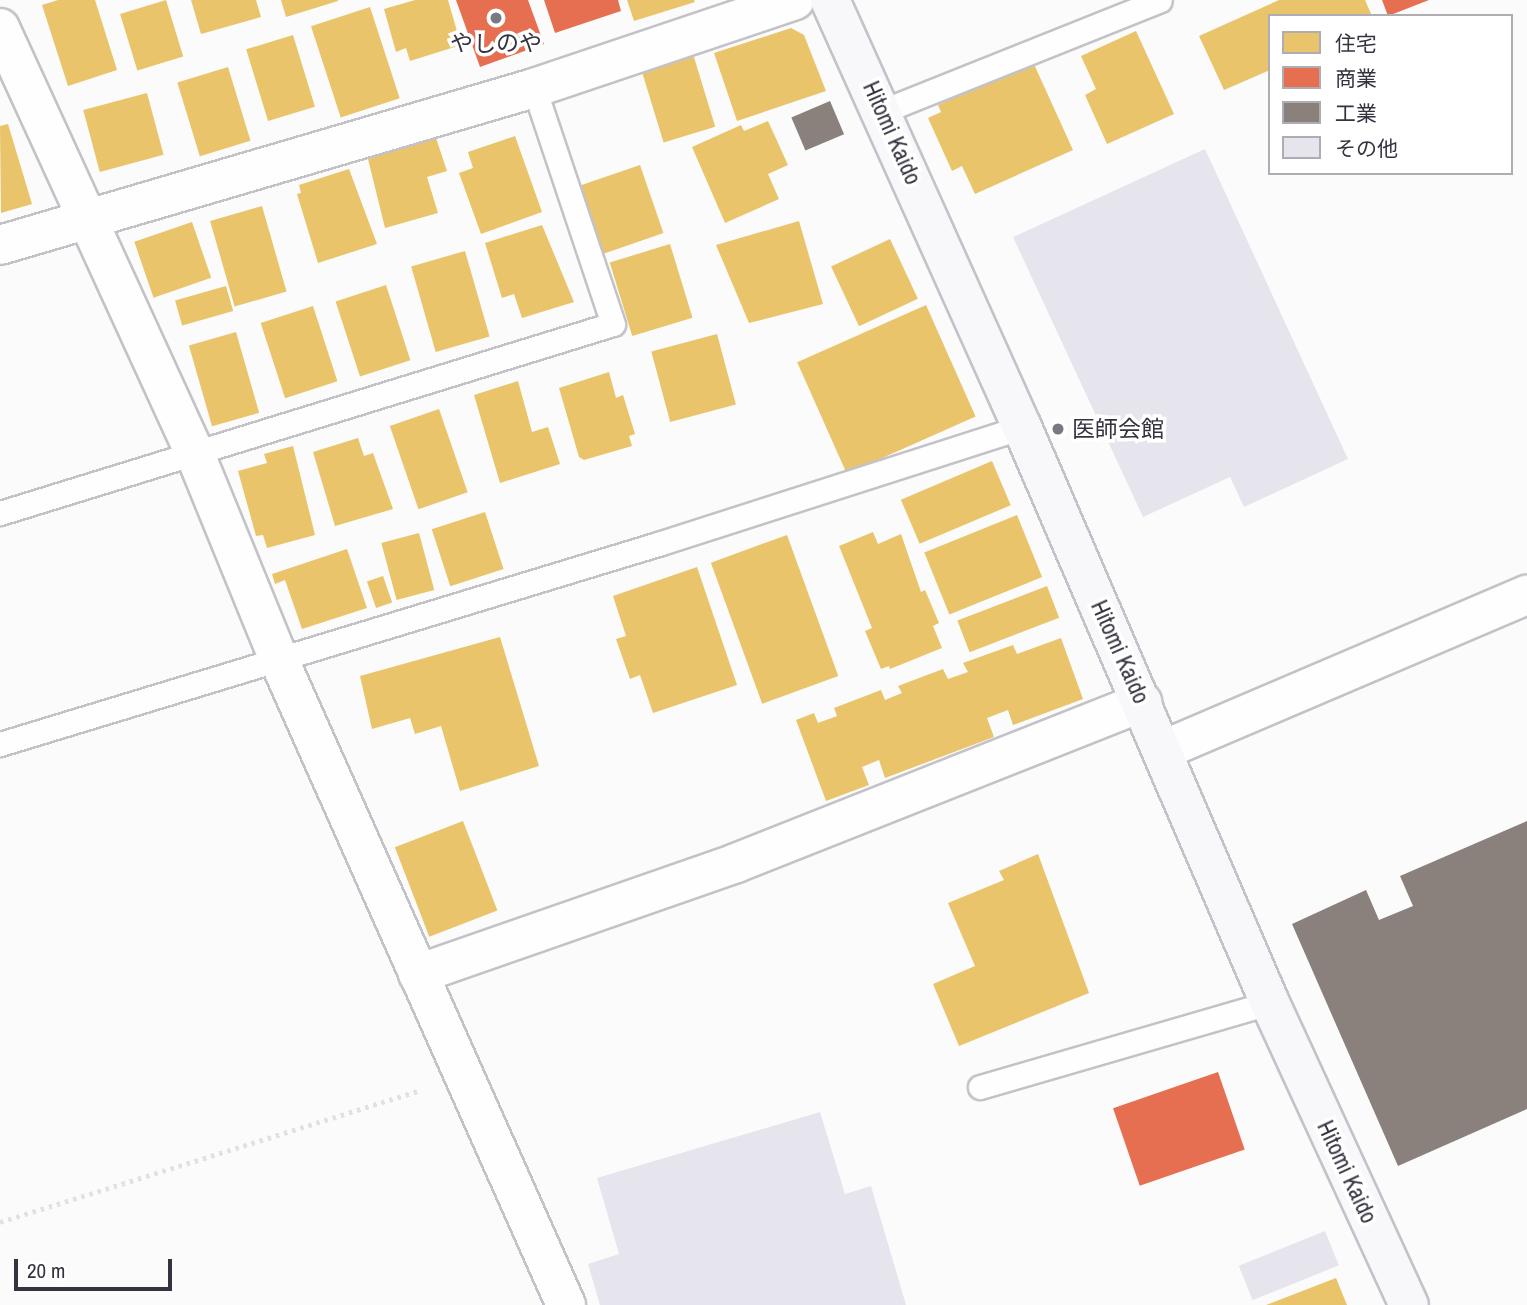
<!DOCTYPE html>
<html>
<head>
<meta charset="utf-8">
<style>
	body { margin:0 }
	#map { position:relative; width:1527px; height:1305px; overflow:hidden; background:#fbfbfb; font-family:"Archivo Narrow","Noto Sans JP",sans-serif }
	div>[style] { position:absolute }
	.homes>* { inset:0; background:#e9c46a; transform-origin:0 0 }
	.shops>* { inset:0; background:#e76f51; transform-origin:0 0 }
	.industry>* { inset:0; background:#8a817c; transform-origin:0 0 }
	.building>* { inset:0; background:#e6e5ee; transform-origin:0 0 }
	.path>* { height:4.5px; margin-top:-2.25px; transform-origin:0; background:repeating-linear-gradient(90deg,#e1e1e1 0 3.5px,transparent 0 8.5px) }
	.roads { filter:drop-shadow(2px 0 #c3c2c8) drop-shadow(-2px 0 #c3c2c8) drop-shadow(0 2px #c3c2c8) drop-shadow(0 -2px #c3c2c8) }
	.service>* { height:23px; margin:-11.5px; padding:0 11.5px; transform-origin:11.5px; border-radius:11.5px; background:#fefefe }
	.minor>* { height:38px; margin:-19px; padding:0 19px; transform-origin:19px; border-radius:19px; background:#fefefe }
	.secondary>* { height:38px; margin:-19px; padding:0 19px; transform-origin:19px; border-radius:19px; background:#f8f8fa }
	.dots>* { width:19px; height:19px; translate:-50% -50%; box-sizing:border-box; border:4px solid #fff; border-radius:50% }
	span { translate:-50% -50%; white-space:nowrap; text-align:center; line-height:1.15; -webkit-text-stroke:7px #fff; paint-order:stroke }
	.poi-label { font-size:23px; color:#343340 }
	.left { translate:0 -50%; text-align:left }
	.street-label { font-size:23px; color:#343340 }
	.legend { position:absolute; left:1268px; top:14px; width:245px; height:161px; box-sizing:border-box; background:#fff; border:2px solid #aeadb3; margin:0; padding:9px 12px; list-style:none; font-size:21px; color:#343340 }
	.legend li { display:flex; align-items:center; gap:14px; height:35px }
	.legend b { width:35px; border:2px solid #aeadb3 }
	.scale { position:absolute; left:14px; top:1259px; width:158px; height:32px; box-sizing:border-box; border:4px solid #343340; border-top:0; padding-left:9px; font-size:21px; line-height:24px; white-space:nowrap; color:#343340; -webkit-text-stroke:5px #fff; paint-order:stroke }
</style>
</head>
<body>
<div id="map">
	<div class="homes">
		<div style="clip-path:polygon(58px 0,95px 0,117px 70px,68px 86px,42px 5px)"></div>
		<div style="left:166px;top:0;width:59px;height:48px;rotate:73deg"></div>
		<div style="clip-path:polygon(191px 0,256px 0,261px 17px,201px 34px)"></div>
		<div style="clip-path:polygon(281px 0,338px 0,338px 1px,286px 17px)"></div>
		<div style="clip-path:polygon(415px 0,448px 0,461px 45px,410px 61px,406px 48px,396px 52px,384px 9px)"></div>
		<div style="clip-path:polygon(627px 0,694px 0,695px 2px,634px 21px)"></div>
		<div style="clip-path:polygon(1279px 0,1365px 0,1372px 16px,1270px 16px,1270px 70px,1224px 90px,1199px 36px)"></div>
		<div style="left:370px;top:7px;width:96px;height:62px;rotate:72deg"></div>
		<div style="clip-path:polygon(791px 28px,804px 35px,826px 91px,737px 121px,714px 53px)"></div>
		<div style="clip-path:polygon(1136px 31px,1174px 114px,1107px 144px,1085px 95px,1096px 89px,1081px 56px)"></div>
		<div style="left:293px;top:35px;width:75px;height:49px;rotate:73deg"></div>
		<div style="left:693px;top:54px;width:76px;height:54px;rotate:73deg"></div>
		<div style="clip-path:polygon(1033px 62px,1073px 150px,975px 194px,962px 166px,952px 171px,928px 118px,941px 112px,938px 105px)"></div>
		<div style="left:228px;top:67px;width:77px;height:53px;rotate:73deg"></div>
		<div style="left:147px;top:93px;width:64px;height:66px;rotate:75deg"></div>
		<div style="clip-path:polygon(768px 121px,788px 165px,768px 174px,779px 199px,725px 223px,692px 147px,741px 125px,744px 131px)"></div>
		<div style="clip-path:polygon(8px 124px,32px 204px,1px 213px,0 126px)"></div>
		<div style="clip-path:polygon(515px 136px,542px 212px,481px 234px,459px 173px,473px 168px,468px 152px)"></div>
		<div style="clip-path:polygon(436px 138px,447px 171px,427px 177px,438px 213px,385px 228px,368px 159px)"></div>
		<div style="left:640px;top:165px;width:72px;height:64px;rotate:71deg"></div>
		<div style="clip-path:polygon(349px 169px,377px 244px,318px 263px,297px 194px,301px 193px,299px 185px)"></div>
		<div style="left:262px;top:206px;width:89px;height:54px;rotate:74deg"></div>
		<div style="clip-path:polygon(799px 221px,823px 304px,749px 323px,716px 245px)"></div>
		<div style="left:192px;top:222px;width:59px;height:61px;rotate:71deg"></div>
		<div style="clip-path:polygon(542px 225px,574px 302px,522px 318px,514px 294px,502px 298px,485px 243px)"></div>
		<div style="left:890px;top:239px;width:66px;height:65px;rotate:65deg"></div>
		<div style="left:670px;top:244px;width:77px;height:63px;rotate:73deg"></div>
		<div style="left:465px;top:251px;width:89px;height:56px;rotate:74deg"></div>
		<div style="left:386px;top:285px;width:79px;height:53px;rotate:72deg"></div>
		<div style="left:226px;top:286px;width:26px;height:53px;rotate:74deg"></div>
		<div style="left:926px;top:305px;width:122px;height:141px;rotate:66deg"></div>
		<div style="left:313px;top:306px;width:79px;height:55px;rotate:72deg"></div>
		<div style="left:236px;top:332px;width:84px;height:49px;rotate:74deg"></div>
		<div style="left:717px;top:334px;width:73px;height:68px;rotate:75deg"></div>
		<div style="clip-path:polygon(609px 372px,616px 398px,623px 395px,635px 434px,629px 436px,632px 446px,584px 460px,579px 457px,559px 388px)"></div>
		<div style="clip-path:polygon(518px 381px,532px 432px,548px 427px,560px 464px,500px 483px,474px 395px)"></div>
		<div style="left:439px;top:409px;width:88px;height:52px;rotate:71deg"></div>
		<div style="clip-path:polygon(358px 438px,364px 456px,373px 453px,393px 509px,335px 526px,313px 452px)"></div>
		<div style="clip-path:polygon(293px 446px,315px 535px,267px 548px,263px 535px,256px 536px,238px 471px,267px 463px,264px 454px)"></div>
		<div style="left:992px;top:461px;width:48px;height:99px;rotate:67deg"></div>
		<div style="left:485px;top:512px;width:60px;height:56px;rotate:72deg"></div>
		<div style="left:1017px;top:515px;width:67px;height:100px;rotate:68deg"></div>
		<div style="clip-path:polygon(873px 532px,878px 544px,901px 534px,921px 592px,925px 590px,939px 623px,933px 626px,942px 648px,890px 669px,889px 666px,881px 669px,865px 631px,872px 628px,839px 546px)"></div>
		<div style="left:419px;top:533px;width:59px;height:39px;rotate:75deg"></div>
		<div style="left:787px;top:535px;width:150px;height:81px;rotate:70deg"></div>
		<div style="clip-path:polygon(347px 549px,367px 608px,302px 629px,285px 580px,275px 584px,272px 574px)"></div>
		<div style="clip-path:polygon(697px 567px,737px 685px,653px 713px,640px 675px,630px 679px,616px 639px,626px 636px,613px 596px)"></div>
		<div style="left:383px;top:576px;width:28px;height:17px;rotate:71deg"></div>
		<div style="left:1047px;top:586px;width:34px;height:96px;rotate:69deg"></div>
		<div style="clip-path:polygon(500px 637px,539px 766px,460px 791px,441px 726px,415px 734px,410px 718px,372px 729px,360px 676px)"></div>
		<div style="clip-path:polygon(1061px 638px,1083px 699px,1013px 725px,1008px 710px,987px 718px,994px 737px,885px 778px,879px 760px,862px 767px,869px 785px,826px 801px,796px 720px,814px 713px,818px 723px,837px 716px,834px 708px,881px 690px,885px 700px,902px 693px,898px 686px,943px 669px,948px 679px,968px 672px,963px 663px,1013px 645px,1017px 654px)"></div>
		<div style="left:463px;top:821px;width:96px;height:73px;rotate:69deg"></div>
		<div style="clip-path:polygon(1038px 854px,1089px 993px,959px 1046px,933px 984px,975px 966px,948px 903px,1004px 880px,999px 871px)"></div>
		<div style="clip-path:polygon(1336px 1278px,1347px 1305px,1266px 1305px)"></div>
	</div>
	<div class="shops">
		<div style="clip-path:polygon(456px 0,528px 0,544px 44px,480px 67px)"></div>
		<div style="clip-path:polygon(544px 0,618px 0,621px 11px,555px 33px)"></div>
		<div style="clip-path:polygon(1382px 0,1429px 0,1388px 16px)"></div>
		<div style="left:1218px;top:1072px;width:82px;height:111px;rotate:71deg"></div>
	</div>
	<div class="industry">
		<div style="left:830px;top:101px;width:36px;height:42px;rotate:67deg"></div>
		<div style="clip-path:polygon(1527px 821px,1527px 1109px,1398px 1166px,1292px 924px,1366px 890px,1379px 920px,1413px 906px,1400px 876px)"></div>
	</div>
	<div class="building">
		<div style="clip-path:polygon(1205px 149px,1348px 459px,1244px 507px,1230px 477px,1143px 517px,1013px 237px)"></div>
		<div style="clip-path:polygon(820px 1112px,845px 1194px,871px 1186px,906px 1305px,600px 1305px,588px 1264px,619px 1254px,597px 1178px)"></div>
		<div style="left:1325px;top:1231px;width:37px;height:93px;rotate:68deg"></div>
	</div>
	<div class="path">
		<div style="left:0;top:1222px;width:440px;rotate:-17.4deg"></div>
	</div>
	<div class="roads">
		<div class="service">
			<div style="left:883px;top:111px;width:298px;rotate:-21.8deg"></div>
			<div style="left:0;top:513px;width:641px;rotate:-17.14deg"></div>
			<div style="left:613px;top:324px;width:249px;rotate:-108.5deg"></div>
			<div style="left:0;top:744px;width:688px;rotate:-16.91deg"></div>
			<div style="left:658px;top:544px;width:382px;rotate:-17.8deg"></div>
			<div style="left:980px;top:1087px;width:302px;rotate:-16.2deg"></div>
		</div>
		<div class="minor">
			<div style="left:0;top:28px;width:469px;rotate:65.4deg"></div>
			<div style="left:195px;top:454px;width:222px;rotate:67.8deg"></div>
			<div style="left:279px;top:660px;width:706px;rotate:66.01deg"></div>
			<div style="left:0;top:245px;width:557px;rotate:-16.38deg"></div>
			<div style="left:534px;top:88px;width:275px;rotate:-18.6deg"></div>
			<div style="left:1163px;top:750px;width:396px;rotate:-23.1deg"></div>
			<div style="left:418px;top:974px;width:337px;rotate:-19.2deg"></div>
			<div style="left:736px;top:863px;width:437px;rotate:-21.6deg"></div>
		</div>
		<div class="secondary">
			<div style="left:830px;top:0;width:468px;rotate:65.8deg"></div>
			<div style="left:1022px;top:427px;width:627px;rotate:66.71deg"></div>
			<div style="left:1270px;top:1003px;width:332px;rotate:65.3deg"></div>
		</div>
	</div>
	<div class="dots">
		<div style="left:496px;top:18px;background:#7a7981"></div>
		<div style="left:1058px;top:429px;background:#7a7981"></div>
	</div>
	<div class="poi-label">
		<span style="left:496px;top:43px">やしのや</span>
		<span class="left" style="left:1072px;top:429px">医師会館</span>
	</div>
	<div class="street-label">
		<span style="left:892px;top:133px;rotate:66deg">Hitomi Kaido</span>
		<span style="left:1120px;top:652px;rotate:66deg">Hitomi Kaido</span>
		<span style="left:1347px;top:1172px;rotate:65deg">Hitomi Kaido</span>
	</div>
	<ul class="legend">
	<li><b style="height:19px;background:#e9c46a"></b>住宅</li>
	<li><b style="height:19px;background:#e76f51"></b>商業</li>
	<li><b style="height:19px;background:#8a817c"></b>工業</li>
	<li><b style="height:19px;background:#e6e5ee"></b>その他</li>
	</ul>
	<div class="scale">20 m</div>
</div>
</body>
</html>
